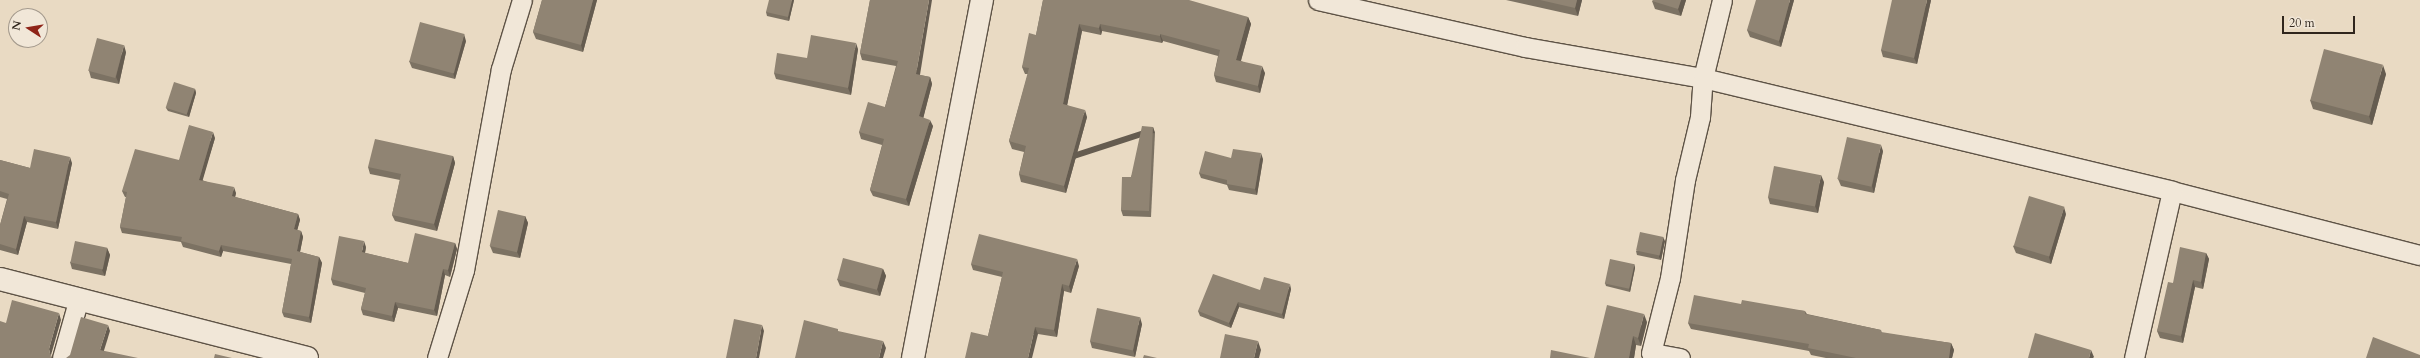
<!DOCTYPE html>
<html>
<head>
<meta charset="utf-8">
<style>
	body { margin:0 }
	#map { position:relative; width:2420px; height:358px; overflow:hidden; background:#e9dac3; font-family:Cardo,serif }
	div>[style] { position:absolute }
	.roads { filter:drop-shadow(1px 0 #5e5346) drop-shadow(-1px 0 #5e5346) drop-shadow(0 1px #5e5346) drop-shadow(0 -1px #5e5346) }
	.minor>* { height:19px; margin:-9.5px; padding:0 9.5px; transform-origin:9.5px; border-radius:9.5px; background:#f1e7d8 }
	.tertiary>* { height:22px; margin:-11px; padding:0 11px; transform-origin:11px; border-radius:11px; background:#f1e7d8 }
	.secondary>* { height:22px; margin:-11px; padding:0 11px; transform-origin:11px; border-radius:11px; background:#f1e7d8 }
	.wall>* { inset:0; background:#7c7263 }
	.shaded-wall>* { inset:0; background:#655c50; transform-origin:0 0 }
	.building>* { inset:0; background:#908473; transform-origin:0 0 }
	span { translate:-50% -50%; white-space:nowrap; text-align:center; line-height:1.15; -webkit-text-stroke:3px #f1e7d8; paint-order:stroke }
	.north { position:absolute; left:8px; top:8px; width:40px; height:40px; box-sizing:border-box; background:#f1e7d8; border:1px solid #a49a8d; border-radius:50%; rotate:282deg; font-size:11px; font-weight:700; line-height:16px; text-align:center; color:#30261d }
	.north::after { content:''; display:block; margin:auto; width:14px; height:18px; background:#8f2418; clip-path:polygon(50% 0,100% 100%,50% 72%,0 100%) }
	.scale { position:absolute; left:2282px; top:16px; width:73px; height:18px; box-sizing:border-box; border:2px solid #30261d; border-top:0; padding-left:5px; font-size:12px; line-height:14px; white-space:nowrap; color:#30261d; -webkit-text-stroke:3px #f1e7d8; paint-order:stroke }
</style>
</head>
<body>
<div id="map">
	<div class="roads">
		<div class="minor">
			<div style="left:1318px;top:0;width:212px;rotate:12.8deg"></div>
			<div style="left:1525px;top:47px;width:181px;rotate:9.9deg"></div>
			<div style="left:1703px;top:78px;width:482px;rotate:13.5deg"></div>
			<div style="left:2172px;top:191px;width:256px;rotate:14.5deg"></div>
			<div style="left:62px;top:358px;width:62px;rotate:-74.2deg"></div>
			<div style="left:437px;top:358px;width:92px;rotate:-72.9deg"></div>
			<div style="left:464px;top:270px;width:204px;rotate:-79.6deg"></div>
			<div style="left:501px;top:69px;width:72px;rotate:-73.1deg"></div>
			<div style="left:1680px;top:358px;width:29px;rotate:-170deg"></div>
			<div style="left:1651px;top:353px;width:77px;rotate:-75.8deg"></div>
			<div style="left:1670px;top:278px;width:99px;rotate:-81.3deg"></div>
			<div style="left:1685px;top:180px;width:65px;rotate:-76.6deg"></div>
			<div style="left:1700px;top:117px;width:39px;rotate:-86deg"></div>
			<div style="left:1703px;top:78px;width:80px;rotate:-76.3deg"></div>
			<div style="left:2134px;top:358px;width:171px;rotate:-77.2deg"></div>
		</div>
		<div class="tertiary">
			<div style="left:913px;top:358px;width:365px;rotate:-79.1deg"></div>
		</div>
		<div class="secondary">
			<div style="left:0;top:279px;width:317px;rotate:14.4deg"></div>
		</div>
	</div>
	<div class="wall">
		<div style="clip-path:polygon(542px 0,597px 0,583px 52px,536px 39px,533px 32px)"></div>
		<div style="clip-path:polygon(794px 0,789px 21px,767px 16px,766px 12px)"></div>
		<div style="clip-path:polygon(870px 0,920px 75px,930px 77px,932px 84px,923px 118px,933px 126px,909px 206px,873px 196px,870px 190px,882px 145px,861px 139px,859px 132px,885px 107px,896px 66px,862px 60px,860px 53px)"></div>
		<div style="clip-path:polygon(1043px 0,1248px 17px,1251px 24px,1241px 61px,1265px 73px,1260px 93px,1216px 82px,1214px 75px,1218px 56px,1163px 41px,1162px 43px,1102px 31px,1101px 35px,1082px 31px,1067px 105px,1087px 117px,1066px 193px,1021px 182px,1019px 174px,1024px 152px,1012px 149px,1009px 141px,1028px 74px,1025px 74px,1022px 67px,1036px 35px)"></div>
		<div style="clip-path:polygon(1506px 0,1582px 0,1578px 16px)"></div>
		<div style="clip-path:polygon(1686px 0,1681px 16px,1655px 9px,1652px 1px)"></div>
		<div style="clip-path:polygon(1794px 0,1781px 47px,1750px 37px,1747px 30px)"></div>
		<div style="clip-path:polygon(1931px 0,1917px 64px,1883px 57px,1881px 50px)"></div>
		<div style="clip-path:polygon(466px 41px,455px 79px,412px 68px,409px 61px)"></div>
		<div style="clip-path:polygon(858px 49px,851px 95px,776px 79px,774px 73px)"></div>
		<div style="clip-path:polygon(126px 52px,119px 84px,91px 78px,89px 71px)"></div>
		<div style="clip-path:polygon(2386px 74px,2372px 125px,2313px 109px,2310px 100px)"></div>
		<div style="clip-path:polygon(195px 89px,196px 93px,189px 117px,168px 111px,166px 108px)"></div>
		<div style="clip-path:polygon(1153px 127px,1155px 133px,1151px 217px,1123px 216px,1121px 210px,1131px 177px)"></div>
		<div style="clip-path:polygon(215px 138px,202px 180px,236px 193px,235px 197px,298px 214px,300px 220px,297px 230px,301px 231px,303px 237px,300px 252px,319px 257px,322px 263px,311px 323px,284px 317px,282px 312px,291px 264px,223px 251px,221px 257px,183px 247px,181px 242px,122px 233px,120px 227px,126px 197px,125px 197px,122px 191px,179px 160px)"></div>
		<div style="clip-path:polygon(1883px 151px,1874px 193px,1841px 186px,1838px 179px)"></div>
		<div style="clip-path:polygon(453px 156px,455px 163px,437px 231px,395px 221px,392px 215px,400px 180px,370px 174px,368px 167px)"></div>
		<div style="clip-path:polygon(1231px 158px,1263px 159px,1257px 195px,1229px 190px,1227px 185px,1201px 178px,1199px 173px)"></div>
		<div style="clip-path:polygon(0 160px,30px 168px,72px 163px,58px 229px,27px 222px,18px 255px,0 250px,0 225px,7px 199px,0 197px)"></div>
		<div style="clip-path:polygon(1824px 182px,1818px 213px,1770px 204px,1768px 197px)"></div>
		<div style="clip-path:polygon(2066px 214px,2051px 264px,2016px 253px,2013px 246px)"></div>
		<div style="clip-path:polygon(525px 216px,528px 223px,520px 258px,493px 253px,490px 246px)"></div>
		<div style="clip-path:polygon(1665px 241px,1661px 260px,1637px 255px,1636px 251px)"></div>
		<div style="clip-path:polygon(455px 243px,457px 249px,450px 277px,445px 275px,437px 316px,398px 308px,394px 322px,363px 315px,361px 309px,365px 293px,333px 285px,331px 279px,366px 247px,365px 253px,408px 263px)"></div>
		<div style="clip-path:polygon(107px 248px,110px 255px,105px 276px,72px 269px,70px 262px)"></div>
		<div style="clip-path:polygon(2206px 253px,2209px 259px,2203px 289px,2195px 287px,2183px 343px,2160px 338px,2157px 331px,2173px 283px)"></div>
		<div style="clip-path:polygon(971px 264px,1079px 266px,1071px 293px,1064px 291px,1057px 337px,1038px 334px,988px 336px,1002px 277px,973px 270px)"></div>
		<div style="clip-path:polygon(1634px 264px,1635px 268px,1630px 292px,1606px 286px,1605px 283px)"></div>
		<div style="clip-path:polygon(883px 269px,886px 276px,880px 296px,840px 286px,837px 279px)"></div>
		<div style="clip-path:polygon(1291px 289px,1284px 319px,1239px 307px,1231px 328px,1200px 316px,1198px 311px,1260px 290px)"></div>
		<div style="clip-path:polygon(1741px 304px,1805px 311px,1807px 314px,1881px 330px,1882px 333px,1951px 343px,1954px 350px,1952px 358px,1826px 358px,1811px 355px,1809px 351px,1691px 329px,1688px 323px)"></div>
		<div style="clip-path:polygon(1647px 322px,1641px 346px,1636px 345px,1634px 358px,1594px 358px)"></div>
		<div style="clip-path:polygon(1142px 324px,1135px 357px,1092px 348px,1090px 341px)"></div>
	</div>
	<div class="shaded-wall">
		<div style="clip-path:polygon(593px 0,597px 0,583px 52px,581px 45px)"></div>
		<div style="clip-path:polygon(792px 0,794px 0,789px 21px,788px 17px)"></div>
		<div style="clip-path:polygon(929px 0,932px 0,919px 81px,916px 74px)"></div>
		<div style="clip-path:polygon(1577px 0,1582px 0,1578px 16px,1575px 8px)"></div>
		<div style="clip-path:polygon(1681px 0,1686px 0,1681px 16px,1678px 9px)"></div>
		<div style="clip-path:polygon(1790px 0,1794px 0,1781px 47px,1779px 41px)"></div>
		<div style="clip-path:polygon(1927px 0,1931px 0,1917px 64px,1914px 58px)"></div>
		<div style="clip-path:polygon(1248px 17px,1251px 24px,1239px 67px,1236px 60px)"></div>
		<div style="clip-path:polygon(1079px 24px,1082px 31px,1066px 111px,1063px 104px)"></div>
		<div style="clip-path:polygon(1100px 24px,1102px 31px,1101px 35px,1099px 28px)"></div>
		<div style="clip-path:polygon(464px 34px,466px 41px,455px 79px,453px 73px)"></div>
		<div style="clip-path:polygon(1160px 34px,1163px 41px,1162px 43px,1160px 36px)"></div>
		<div style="clip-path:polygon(856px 43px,858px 49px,851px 95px,848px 88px)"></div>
		<div style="clip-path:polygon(124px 45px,126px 52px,119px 84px,116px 77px)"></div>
		<div style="clip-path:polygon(2383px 65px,2386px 74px,2372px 125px,2369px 116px)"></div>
		<div style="clip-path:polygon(1262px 66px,1265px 73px,1260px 93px,1258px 86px)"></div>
		<div style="clip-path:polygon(930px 77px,932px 84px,922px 123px,919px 116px)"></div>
		<div style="clip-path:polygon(195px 89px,196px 93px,189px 117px,187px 114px)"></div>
		<div style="clip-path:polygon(1085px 110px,1087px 117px,1066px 193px,1064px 186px)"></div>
		<div style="clip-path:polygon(930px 120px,933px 126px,909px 206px,906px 199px)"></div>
		<div style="left:1153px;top:127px;width:6px;height:84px;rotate:72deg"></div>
		<div style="clip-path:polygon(213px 132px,215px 138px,201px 186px,199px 180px)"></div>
		<div style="clip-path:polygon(1881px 145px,1883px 151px,1874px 193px,1872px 186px)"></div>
		<div style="clip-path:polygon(1261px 153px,1263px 159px,1257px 195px,1255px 189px)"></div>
		<div style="clip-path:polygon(453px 156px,455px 163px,437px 231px,434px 224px)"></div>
		<div style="clip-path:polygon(70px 157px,72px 163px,58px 229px,56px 222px)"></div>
		<div style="clip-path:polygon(1821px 175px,1824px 182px,1818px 213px,1815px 206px)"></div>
		<div style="clip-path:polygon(234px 187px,236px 193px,234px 202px,232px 196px)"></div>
		<div style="clip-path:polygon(2064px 207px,2066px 214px,2051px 264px,2049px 257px)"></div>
		<div style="clip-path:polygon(298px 214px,300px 220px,296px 235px,294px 229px)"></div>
		<div style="clip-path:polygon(24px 216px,27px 222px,18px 255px,16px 249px)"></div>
		<div style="clip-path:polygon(525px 216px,528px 223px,520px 258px,517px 252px)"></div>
		<div style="clip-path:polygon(301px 231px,303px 237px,299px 257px,297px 251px)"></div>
		<div style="clip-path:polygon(1663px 237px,1665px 241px,1661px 260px,1659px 257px)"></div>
		<div style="clip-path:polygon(364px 241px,366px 247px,364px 258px,362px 252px)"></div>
		<div style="clip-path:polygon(455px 243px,457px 249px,450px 277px,448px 270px)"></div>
		<div style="clip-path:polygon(221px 245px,223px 251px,221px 257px,219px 251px)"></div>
		<div style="clip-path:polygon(107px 248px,110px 255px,105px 276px,102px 270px)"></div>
		<div style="clip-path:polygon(2206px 253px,2209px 259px,2203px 289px,2201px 282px)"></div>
		<div style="clip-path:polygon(319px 257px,322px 263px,311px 323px,309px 317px)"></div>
		<div style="clip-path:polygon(1077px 259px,1079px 266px,1071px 293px,1069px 286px)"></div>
		<div style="clip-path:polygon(1634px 264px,1635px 268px,1630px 292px,1629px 288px)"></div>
		<div style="clip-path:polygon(443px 269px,445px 275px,437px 316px,434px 310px)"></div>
		<div style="clip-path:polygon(883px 269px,886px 276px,880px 296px,877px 289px)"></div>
		<div style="clip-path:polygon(2193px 280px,2195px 287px,2183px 343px,2181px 336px)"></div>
		<div style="clip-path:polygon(1062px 284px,1064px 291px,1057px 337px,1054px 330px)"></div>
		<div style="clip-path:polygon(1290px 284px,1291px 289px,1284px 319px,1282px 314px)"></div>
		<div style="clip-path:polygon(395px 302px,398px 308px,394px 322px,392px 316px)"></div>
		<div style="clip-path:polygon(1238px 302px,1239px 307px,1231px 328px,1229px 323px)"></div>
		<div style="clip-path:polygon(59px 313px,61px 320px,51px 355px,52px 358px,51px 358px,49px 349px)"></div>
		<div style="clip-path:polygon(1644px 314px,1647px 322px,1641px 346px,1638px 338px)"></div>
		<div style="clip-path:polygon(1140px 317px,1142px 324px,1135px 357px,1133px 350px)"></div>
		<div style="clip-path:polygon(108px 325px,110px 331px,102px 357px,100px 350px)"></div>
		<div style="clip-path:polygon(762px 325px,764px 331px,759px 358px,756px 358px)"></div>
		<div style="clip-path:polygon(1035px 327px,1038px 334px,1032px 358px,1028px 358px)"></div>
		<div style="clip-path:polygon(1633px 336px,1636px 345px,1634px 358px,1629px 358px)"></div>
		<div style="clip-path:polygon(883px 341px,886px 348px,883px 358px,879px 358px)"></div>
		<div style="clip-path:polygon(1258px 341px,1261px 350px,1259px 358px,1254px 358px)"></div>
		<div style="clip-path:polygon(1951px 343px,1954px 350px,1952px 358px,1949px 358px)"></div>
		<div style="clip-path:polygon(2091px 350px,2094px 357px,2093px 358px,2089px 358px)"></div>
	</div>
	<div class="building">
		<div style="clip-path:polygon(542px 0,593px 0,581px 45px,533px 32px)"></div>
		<div style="clip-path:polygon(769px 0,792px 0,788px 17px,766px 12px)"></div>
		<div style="clip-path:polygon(870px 0,929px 0,916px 74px,930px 77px,919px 116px,930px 120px,906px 199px,870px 190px,884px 139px,859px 132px,868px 102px,885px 107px,898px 61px,860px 53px)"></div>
		<div style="clip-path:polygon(1043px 0,1189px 0,1248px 17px,1236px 60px,1262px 66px,1258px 86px,1214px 75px,1220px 50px,1160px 34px,1160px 36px,1100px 24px,1099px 28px,1079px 24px,1063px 104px,1085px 110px,1064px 186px,1019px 174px,1026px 146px,1009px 141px,1029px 68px,1022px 67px,1029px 33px,1036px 35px)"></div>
		<div style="clip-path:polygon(1540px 0,1577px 0,1575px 8px)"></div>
		<div style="clip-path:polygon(1653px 0,1681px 0,1678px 9px,1652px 1px)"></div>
		<div style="clip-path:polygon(1756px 0,1790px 0,1779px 41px,1747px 30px)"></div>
		<div style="clip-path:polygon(1892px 0,1927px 0,1914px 58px,1881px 50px)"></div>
		<div style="left:420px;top:22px;width:46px;height:41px;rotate:15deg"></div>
		<div style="clip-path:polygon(811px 35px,856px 43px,848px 88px,774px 73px,777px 53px,807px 58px)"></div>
		<div style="left:97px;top:38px;width:28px;height:34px;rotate:15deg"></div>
		<div style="left:2324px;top:49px;width:61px;height:53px;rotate:15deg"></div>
		<div style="left:174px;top:82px;width:22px;height:27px;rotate:18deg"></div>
		<div style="clip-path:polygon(189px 125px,213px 132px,199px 180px,234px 187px,232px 196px,298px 214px,294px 229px,301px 231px,297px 251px,319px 257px,309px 317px,282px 312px,292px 259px,221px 245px,219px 251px,181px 241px,182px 237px,120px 227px,127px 192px,122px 191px,135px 149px,179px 160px)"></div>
		<div style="clip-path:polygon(1142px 126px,1153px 127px,1149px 211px,1121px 210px,1122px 177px,1131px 177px)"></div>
		<div style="left:1847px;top:137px;width:35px;height:43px;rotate:13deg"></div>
		<div style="clip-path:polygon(375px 139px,453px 156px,434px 224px,392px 215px,401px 174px,368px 167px)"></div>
		<div style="clip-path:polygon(34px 149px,70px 157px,56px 222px,24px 216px,16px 249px,0 244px,0 225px,9px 194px,0 191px,0 160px,30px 168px)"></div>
		<div style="clip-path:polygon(1233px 149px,1261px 153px,1255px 189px,1227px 184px,1227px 180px,1199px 173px,1205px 151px,1231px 158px)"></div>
		<div style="left:1774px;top:166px;width:48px;height:32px;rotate:11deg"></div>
		<div style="left:2029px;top:196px;width:37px;height:52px;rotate:17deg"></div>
		<div style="left:498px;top:210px;width:28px;height:37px;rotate:13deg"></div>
		<div style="left:1640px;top:232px;width:24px;height:19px;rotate:12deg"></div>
		<div style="clip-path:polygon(415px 233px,455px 243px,448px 270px,443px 269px,434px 310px,395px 302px,392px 316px,361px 309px,366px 288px,331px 279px,339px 236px,364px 241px,362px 252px,408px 263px)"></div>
		<div style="clip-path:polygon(979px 234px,1077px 259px,1069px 286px,1062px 284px,1054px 330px,1035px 327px,1028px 358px,965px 358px,971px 332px,988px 336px,1003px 272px,971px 264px)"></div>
		<div style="left:75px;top:241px;width:33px;height:22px;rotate:12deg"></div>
		<div style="clip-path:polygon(2180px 247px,2206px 253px,2201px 282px,2193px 280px,2181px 336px,2157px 331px,2168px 282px,2173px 283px)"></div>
		<div style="left:843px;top:258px;width:41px;height:22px;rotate:15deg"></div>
		<div style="left:1610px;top:259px;width:25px;height:25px;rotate:12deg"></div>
		<div style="clip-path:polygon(1213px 274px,1260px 290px,1264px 277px,1290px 284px,1282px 314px,1238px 302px,1229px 323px,1198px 311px)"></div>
		<div style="clip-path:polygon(1694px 295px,1741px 304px,1742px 300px,1805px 311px,1805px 314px,1881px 330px,1881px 332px,1951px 343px,1949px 358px,1856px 358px,1808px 348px,1809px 344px,1688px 323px)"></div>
		<div style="clip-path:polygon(12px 300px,59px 313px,49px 349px,51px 358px,0 358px,0 321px,6px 323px)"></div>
		<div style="clip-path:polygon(1607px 305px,1644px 314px,1638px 338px,1633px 336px,1629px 358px,1594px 358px)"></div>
		<div style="left:1097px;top:308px;width:44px;height:34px;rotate:12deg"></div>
		<div style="clip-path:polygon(81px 317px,108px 325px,100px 350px,138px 358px,66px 358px,70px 355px)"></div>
		<div style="clip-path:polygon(734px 319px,762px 325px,756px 358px,726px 358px)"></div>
		<div style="clip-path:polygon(804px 320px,838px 329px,838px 331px,883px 341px,879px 358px,795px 358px)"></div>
		<div style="clip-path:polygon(2035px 333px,2091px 350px,2089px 358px,2028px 358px)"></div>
		<div style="clip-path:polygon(1225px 334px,1258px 341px,1254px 358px,1220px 358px)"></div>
		<div style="clip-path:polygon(2373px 337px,2420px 355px,2420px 358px,2366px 358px)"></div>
		<div style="clip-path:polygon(1551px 350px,1590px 358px,1550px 358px)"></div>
		<div style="clip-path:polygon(215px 354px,232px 358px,214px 358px)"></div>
		<div style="clip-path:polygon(1144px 355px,1157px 358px,1143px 358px)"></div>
	</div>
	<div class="north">N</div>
	<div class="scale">20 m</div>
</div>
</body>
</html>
